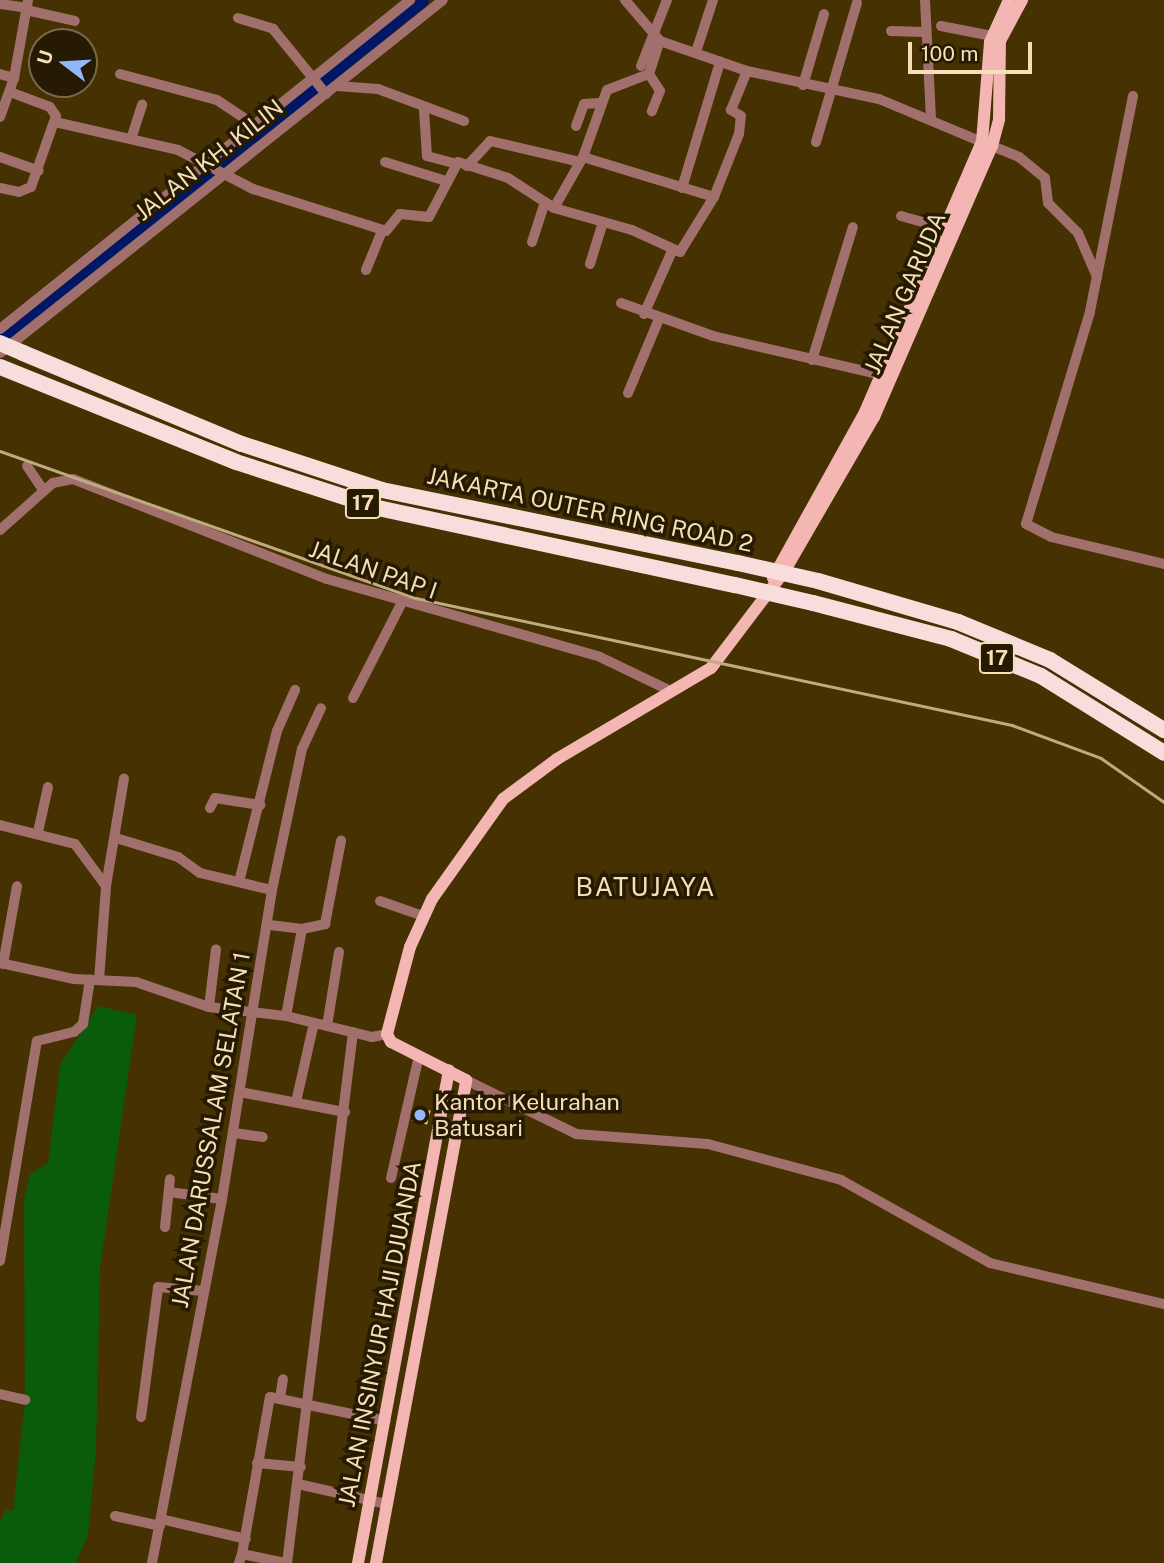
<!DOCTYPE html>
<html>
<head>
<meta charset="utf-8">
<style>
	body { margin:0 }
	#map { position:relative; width:1164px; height:1563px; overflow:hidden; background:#453102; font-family:"Public Sans",sans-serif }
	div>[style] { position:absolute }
	.green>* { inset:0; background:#0b5b0c }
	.river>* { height:16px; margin:-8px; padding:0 8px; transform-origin:8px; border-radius:8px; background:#001765 }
	.building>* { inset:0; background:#eee06c; transform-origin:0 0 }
	.minor>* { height:10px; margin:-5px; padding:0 5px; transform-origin:5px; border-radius:5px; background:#a1706d }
	.major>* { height:12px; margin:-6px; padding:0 6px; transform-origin:6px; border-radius:6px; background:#f3b6b3 }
	.highway>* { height:16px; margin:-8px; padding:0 8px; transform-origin:8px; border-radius:8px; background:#f7dedc }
	.rail>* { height:2.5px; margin:-1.25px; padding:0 1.25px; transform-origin:1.25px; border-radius:1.25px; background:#bfaa81 }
	.highway-bridge>* { height:16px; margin:-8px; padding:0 8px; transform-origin:8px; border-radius:8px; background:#f7dedc }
	.dots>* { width:19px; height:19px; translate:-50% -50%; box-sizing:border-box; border:4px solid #261a02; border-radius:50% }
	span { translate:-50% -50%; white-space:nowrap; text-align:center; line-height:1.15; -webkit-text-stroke:7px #261a02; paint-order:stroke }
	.shield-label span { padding:2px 5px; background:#261a02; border:2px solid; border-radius:5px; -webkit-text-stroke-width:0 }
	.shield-label { font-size:21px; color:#f4dfb9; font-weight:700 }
	.street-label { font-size:23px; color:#f4dfb9 }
	.poi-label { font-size:23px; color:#f4dfb9 }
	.left { translate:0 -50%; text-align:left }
	.quarter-label { font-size:26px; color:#f4dfb9; letter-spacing:2px }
	.north { position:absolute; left:28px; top:28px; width:70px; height:70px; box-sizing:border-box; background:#261a02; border:2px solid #78694b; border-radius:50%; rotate:287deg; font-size:19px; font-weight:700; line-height:28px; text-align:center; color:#f4dfb9 }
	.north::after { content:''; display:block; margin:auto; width:24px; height:32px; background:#93b7fd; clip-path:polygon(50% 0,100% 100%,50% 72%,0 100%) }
	.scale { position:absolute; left:908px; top:42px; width:124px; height:32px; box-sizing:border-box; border:4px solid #f4dfb9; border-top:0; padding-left:9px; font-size:21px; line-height:24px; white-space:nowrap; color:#f4dfb9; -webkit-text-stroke:5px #261a02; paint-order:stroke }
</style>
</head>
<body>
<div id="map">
	<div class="green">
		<div style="clip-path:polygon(98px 1006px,137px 1015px,100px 1268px,96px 1449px,88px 1535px,76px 1563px,0 1563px,0 1522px,6px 1509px,13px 1511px,25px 1400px,24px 1200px,30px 1174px,48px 1163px,60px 1065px)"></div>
	</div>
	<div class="river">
		<div style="left:0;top:340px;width:541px;rotate:-38.92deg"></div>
	</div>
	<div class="building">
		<div style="left:415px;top:1107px;width:16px;height:14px;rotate:14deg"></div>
	</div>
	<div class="minor">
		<div style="left:625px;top:0;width:54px;rotate:49.5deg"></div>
		<div style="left:660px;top:41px;width:92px;rotate:19deg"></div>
		<div style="left:747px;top:71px;width:135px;rotate:12deg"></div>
		<div style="left:879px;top:99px;width:112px;rotate:22.7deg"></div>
		<div style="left:925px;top:0;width:120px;rotate:87.1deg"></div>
		<div style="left:0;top:4px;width:27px;rotate:8deg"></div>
		<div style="left:26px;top:10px;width:50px;rotate:12.7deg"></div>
		<div style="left:238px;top:18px;width:37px;rotate:17deg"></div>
		<div style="left:273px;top:29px;width:84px;rotate:50.8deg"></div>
		<div style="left:941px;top:26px;width:52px;rotate:11.1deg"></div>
		<div style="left:891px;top:31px;width:32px;rotate:2deg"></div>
		<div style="left:696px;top:52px;width:55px;rotate:-71.9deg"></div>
		<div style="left:641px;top:66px;width:71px;rotate:-68.5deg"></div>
		<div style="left:0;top:74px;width:15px;rotate:16deg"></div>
		<div style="left:120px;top:74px;width:100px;rotate:15deg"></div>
		<div style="left:217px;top:100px;width:47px;rotate:33.7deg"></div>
		<div style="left:649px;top:74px;width:20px;rotate:57deg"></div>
		<div style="left:660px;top:91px;width:22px;rotate:112deg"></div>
		<div style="left:803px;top:85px;width:74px;rotate:-73.5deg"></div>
		<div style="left:337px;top:86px;width:41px;rotate:4.2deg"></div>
		<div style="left:378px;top:89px;width:92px;rotate:20.4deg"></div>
		<div style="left:1133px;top:96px;width:220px;rotate:101.3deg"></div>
		<div style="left:1090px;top:312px;width:221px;rotate:106.8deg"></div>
		<div style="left:1026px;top:524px;width:28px;rotate:27deg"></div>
		<div style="left:1051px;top:537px;width:116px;rotate:13.4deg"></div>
		<div style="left:424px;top:110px;width:46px;rotate:86.3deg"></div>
		<div style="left:427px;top:156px;width:30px;rotate:15deg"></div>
		<div style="left:0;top:117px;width:41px;rotate:-70.3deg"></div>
		<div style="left:14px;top:78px;width:79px;rotate:-79.8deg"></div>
		<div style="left:55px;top:122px;width:126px;rotate:12.8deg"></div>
		<div style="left:178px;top:150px;width:85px;rotate:27.5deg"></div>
		<div style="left:253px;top:189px;width:139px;rotate:17.5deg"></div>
		<div style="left:386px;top:231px;width:22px;rotate:-51deg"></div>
		<div style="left:400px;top:214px;width:29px;rotate:6deg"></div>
		<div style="left:429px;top:217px;width:62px;rotate:-62.2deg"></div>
		<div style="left:458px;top:162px;width:52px;rotate:17.7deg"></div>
		<div style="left:508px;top:178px;width:55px;rotate:33.1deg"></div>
		<div style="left:554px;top:208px;width:81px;rotate:15.8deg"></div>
		<div style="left:632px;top:230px;width:53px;rotate:24.6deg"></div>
		<div style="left:680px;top:252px;width:65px;rotate:-58.3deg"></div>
		<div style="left:714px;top:197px;width:68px;rotate:-68.4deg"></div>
		<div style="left:739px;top:134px;width:18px;rotate:-84deg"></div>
		<div style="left:741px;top:116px;width:12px;rotate:-149deg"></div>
		<div style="left:731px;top:110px;width:42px;rotate:-67.7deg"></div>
		<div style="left:576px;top:126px;width:23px;rotate:-70deg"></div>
		<div style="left:584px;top:104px;width:15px;rotate:-4deg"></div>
		<div style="left:132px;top:136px;width:33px;rotate:-72deg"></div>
		<div style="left:816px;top:142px;width:145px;rotate:-73.6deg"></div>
		<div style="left:992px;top:146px;width:29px;rotate:22deg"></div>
		<div style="left:1019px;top:157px;width:33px;rotate:39deg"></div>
		<div style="left:1045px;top:178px;width:25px;rotate:83deg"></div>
		<div style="left:1048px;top:203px;width:42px;rotate:45deg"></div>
		<div style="left:1078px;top:233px;width:48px;rotate:66.6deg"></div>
		<div style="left:0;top:157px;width:41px;rotate:19.7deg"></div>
		<div style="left:583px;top:157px;width:137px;rotate:17deg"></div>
		<div style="left:385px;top:162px;width:64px;rotate:17.3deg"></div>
		<div style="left:467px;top:166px;width:34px;rotate:-47deg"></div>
		<div style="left:490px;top:141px;width:92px;rotate:13.1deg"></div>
		<div style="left:0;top:188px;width:19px;rotate:12deg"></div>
		<div style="left:19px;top:192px;width:13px;rotate:-23deg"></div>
		<div style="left:31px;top:187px;width:75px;rotate:-70.6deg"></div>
		<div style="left:56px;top:116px;width:11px;rotate:-124deg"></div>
		<div style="left:50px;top:107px;width:43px;rotate:-159.4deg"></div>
		<div style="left:682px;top:188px;width:132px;rotate:-73.2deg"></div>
		<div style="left:554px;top:208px;width:59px;rotate:-60.4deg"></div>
		<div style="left:583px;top:157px;width:71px;rotate:-70.3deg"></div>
		<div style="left:607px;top:90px;width:45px;rotate:-20.9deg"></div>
		<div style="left:649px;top:74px;width:35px;rotate:-72deg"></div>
		<div style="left:901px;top:216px;width:45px;rotate:15.6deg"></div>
		<div style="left:532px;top:242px;width:42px;rotate:-72deg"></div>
		<div style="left:590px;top:264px;width:44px;rotate:-72.8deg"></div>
		<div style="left:366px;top:270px;width:42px;rotate:-67.7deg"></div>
		<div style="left:621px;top:303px;width:98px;rotate:19.7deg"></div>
		<div style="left:713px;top:336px;width:173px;rotate:13deg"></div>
		<div style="left:644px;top:314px;width:71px;rotate:-66deg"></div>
		<div style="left:0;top:329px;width:526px;rotate:-38.74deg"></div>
		<div style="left:0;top:353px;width:566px;rotate:-38.55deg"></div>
		<div style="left:812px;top:360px;width:139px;rotate:-72.9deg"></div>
		<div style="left:628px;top:393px;width:80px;rotate:-67.3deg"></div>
		<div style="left:27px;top:466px;width:30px;rotate:56deg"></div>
		<div style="left:0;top:530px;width:71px;rotate:-41.6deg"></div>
		<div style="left:53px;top:483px;width:20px;rotate:-11deg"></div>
		<div style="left:73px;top:479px;width:273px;rotate:21.5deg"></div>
		<div style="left:327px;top:579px;width:284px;rotate:15.9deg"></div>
		<div style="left:600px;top:657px;width:79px;rotate:25.6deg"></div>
		<div style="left:353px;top:698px;width:106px;rotate:-62.9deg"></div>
		<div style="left:210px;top:808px;width:11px;rotate:-63deg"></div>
		<div style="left:215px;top:798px;width:46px;rotate:8.8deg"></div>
		<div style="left:0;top:825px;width:77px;rotate:14.2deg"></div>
		<div style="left:75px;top:844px;width:52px;rotate:53.6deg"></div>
		<div style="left:38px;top:832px;width:46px;rotate:-77.5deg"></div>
		<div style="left:116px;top:838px;width:65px;rotate:17deg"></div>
		<div style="left:178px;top:857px;width:27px;rotate:36deg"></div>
		<div style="left:200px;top:873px;width:74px;rotate:13.3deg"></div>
		<div style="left:239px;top:882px;width:156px;rotate:-75.9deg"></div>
		<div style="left:277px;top:731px;width:45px;rotate:-66.3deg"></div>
		<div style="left:380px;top:901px;width:46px;rotate:19.2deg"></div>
		<div style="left:270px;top:925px;width:32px;rotate:7deg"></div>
		<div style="left:302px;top:929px;width:24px;rotate:-12deg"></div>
		<div style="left:325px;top:924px;width:85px;rotate:-79.1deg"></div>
		<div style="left:0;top:963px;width:76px;rotate:12.2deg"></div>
		<div style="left:74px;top:979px;width:62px;rotate:2.8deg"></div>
		<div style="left:136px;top:982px;width:77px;rotate:18.9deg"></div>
		<div style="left:209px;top:1007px;width:78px;rotate:6.7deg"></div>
		<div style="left:286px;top:1016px;width:89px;rotate:13.7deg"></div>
		<div style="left:372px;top:1037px;width:15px;rotate:-11deg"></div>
		<div style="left:3px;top:964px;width:79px;rotate:-79.8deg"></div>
		<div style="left:99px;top:980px;width:94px;rotate:-85.7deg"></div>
		<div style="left:106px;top:886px;width:109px;rotate:-80.5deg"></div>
		<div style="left:209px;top:1007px;width:58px;rotate:-83.1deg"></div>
		<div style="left:286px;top:1016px;width:88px;rotate:-79.6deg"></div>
		<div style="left:327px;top:1026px;width:75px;rotate:-80.8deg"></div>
		<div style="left:466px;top:1080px;width:123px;rotate:26.1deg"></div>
		<div style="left:576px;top:1134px;width:132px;rotate:4.3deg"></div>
		<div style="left:708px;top:1144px;width:138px;rotate:15.1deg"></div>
		<div style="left:841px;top:1180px;width:171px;rotate:29.1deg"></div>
		<div style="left:990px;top:1263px;width:179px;rotate:13.3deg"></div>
		<div style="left:240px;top:1092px;width:107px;rotate:10.8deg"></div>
		<div style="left:296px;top:1102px;width:81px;rotate:-77.2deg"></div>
		<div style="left:234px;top:1133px;width:29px;rotate:8deg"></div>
		<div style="left:391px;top:1178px;width:125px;rotate:-77.1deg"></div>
		<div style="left:169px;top:1192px;width:53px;rotate:7.5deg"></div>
		<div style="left:165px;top:1227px;width:48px;rotate:-84.1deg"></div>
		<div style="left:0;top:1261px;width:223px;rotate:-80.5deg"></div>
		<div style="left:37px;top:1041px;width:38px;rotate:-14deg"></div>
		<div style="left:74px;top:1032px;width:12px;rotate:-42deg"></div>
		<div style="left:83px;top:1024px;width:45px;rotate:-81deg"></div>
		<div style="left:0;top:1394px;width:26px;rotate:13deg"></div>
		<div style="left:280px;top:1398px;width:19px;rotate:-81deg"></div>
		<div style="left:141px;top:1417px;width:131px;rotate:-82.5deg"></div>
		<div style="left:158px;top:1287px;width:45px;rotate:5.1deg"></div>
		<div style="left:257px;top:1463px;width:44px;rotate:5.2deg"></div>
		<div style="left:298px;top:1484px;width:91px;rotate:12.7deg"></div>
		<div style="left:115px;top:1516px;width:46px;rotate:12.5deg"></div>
		<div style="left:161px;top:1519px;width:87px;rotate:13.2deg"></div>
		<div style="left:242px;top:1554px;width:159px;rotate:-79.9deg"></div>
		<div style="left:270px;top:1397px;width:118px;rotate:11.7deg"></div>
		<div style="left:152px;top:1563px;width:371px;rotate:-79.1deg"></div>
		<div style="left:222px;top:1199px;width:313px;rotate:-80.8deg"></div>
		<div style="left:272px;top:890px;width:144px;rotate:-78deg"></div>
		<div style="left:302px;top:749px;width:45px;rotate:-65.1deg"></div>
		<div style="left:239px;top:1563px;width:9px;rotate:-72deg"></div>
		<div style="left:242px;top:1554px;width:45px;rotate:11.6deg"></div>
		<div style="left:287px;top:1563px;width:535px;rotate:-82.91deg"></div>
	</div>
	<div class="major">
		<div style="left:773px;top:578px;width:190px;rotate:-61deg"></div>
		<div style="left:865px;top:412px;width:294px;rotate:-66.6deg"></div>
		<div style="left:982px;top:142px;width:100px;rotate:-85.4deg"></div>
		<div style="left:990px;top:42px;width:46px;rotate:-65.7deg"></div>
		<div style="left:358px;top:1563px;width:501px;rotate:-79.54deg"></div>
		<div style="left:376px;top:1563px;width:491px;rotate:-79.4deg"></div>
		<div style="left:466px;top:1080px;width:84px;rotate:-153.1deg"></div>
		<div style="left:391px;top:1042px;width:9px;rotate:-117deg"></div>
		<div style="left:387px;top:1034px;width:90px;rotate:-75.2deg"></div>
		<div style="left:410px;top:947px;width:53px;rotate:-65.4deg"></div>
		<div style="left:432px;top:899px;width:123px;rotate:-54.6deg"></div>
		<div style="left:503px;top:799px;width:67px;rotate:-36.5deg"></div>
		<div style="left:557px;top:759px;width:179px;rotate:-30.6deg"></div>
		<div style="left:711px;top:668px;width:121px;rotate:-52.8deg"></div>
		<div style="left:784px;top:572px;width:179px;rotate:-59.9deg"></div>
		<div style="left:874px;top:417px;width:296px;rotate:-66.5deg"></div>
		<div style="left:992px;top:146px;width:28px;rotate:-75deg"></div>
		<div style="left:999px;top:119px;width:78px;rotate:-89.3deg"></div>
		<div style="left:1000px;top:41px;width:47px;rotate:-61.8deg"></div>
	</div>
	<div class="highway">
		<div style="left:23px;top:353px;width:237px;rotate:22.6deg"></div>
		<div style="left:242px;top:444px;width:147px;rotate:18.2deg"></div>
		<div style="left:382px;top:490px;width:363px;rotate:11.6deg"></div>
		<div style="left:0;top:367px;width:254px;rotate:21.9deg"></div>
		<div style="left:236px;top:462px;width:149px;rotate:17.9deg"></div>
		<div style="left:378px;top:508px;width:365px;rotate:12.2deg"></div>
		<div style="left:818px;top:581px;width:146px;rotate:16.3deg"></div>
		<div style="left:958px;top:622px;width:100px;rotate:22.4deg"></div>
		<div style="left:1050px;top:660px;width:134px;rotate:31.6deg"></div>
		<div style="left:813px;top:603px;width:143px;rotate:14.6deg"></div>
		<div style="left:951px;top:639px;width:97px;rotate:22.3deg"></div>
		<div style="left:1041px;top:676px;width:145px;rotate:32deg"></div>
	</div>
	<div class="rail">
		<div style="left:0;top:451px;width:441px;rotate:19.5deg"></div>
		<div style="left:416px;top:598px;width:609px;rotate:12.03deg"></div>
		<div style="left:1012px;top:725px;width:95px;rotate:20.3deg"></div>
		<div style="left:1101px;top:758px;width:77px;rotate:34.9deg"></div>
	</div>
	<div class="highway-bridge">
		<div style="left:0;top:343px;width:25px;rotate:23deg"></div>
		<div style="left:738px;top:563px;width:82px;rotate:12.7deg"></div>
		<div style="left:735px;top:585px;width:80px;rotate:13deg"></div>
	</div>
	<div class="dots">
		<div style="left:420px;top:1115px;background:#93b7fd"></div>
	</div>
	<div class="shield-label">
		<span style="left:363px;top:503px">17</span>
		<span style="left:997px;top:658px">17</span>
	</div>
	<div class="street-label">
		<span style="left:209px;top:160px;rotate:-38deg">JALAN KH. KILIN</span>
		<span style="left:905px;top:293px;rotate:-67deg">JALAN GARUDA</span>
		<span style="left:590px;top:510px;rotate:12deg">JAKARTA OUTER RING ROAD 2</span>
		<span style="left:373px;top:570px;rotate:19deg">JALAN PAP I</span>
		<span style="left:211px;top:1130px;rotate:-80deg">JALAN DARUSSALAM SELATAN 1</span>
		<span style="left:380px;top:1334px;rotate:-79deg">JALAN INSINYUR HAJI DJUANDA</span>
	</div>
	<div class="poi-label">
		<span class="left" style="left:434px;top:1115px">Kantor Kelurahan<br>Batusari</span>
	</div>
	<div class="quarter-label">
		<span style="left:646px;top:887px">BATUJAYA</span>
	</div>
	<div class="north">U</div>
	<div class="scale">100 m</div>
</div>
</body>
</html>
